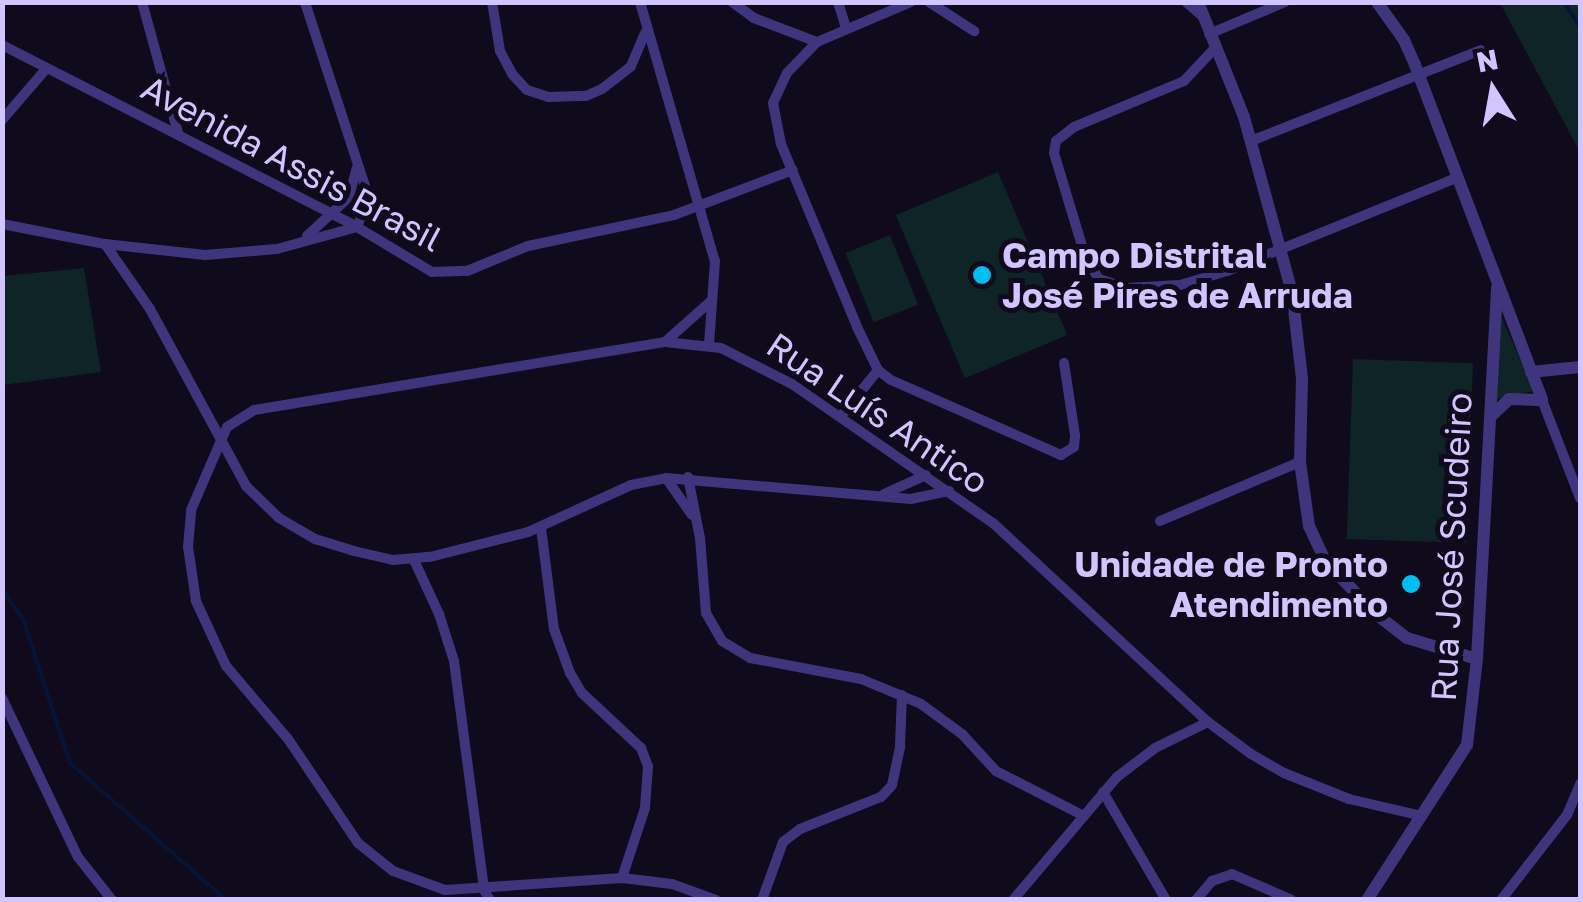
<!DOCTYPE html>
<html>
<head>
<meta charset="utf-8">
<style>
	body { margin:0 }
	#map { position:relative; width:1583px; height:902px; overflow:hidden; background:#0f0b1c; font-family:"Golos Text",sans-serif }
	div>[style] { position:absolute }
	.green>* { inset:0; background:#0e2426; transform-origin:0 0 }
	.stream>* { height:4px; margin:-2px; padding:0 2px; transform-origin:2px; border-radius:2px; background:#071438 }
	.minor>* { height:10px; margin:-5px; padding:0 5px; transform-origin:5px; border-radius:5px; background:#3f357c }
	.tertiary>* { height:12px; margin:-6px; padding:0 6px; transform-origin:6px; border-radius:6px; background:#3f357c }
	.dots>* { width:28px; height:28px; translate:-50% -50%; box-sizing:border-box; border:5px solid #0f0b1c; border-radius:50% }
	span { translate:-50% -50%; white-space:nowrap; text-align:center; line-height:1.15; -webkit-text-stroke:10px #0f0b1c; paint-order:stroke }
	.street-label { font-size:35px; color:#d2c5ff }
	.poi-label { font-size:35px; color:#d2c5ff; font-weight:700 }
	.left { translate:0 -50%; text-align:left }
	.right { translate:-100% -50%; text-align:right }
	.frame { position:absolute; inset:0; border:5px solid #d2c5ff; pointer-events:none }
	.north { position:absolute; left:1443px; top:40px; width:100px; height:100px; -webkit-text-stroke:8px #0f0b1c; paint-order:stroke; rotate:349deg; font-size:28px; font-weight:700; line-height:40px; text-align:center; color:#d2c5ff }
	.north::after { content:''; display:block; margin:auto; width:35px; height:45px; background:#d2c5ff; clip-path:polygon(50% 0,100% 100%,50% 72%,0 100%) }
</style>
</head>
<body>
<div id="map">
	<div class="green">
		<div style="clip-path:polygon(1500px 3px,1580px 3px,1580px 152px)"></div>
		<div style="left:998px;top:172px;width:177px;height:111px;rotate:67deg"></div>
		<div style="left:890px;top:235px;width:75px;height:48px;rotate:68deg"></div>
		<div style="clip-path:polygon(84px 268px,101px 372px,3px 385px,3px 276px)"></div>
		<div style="clip-path:polygon(1501px 316px,1534px 391px,1495px 400px)"></div>
		<div style="left:1353px;top:359px;width:120px;height:180px;rotate:2deg"></div>
	</div>
	<div class="stream">
		<div style="left:1564px;top:2px;width:30px;rotate:57deg"></div>
		<div style="left:2px;top:590px;width:36px;rotate:54deg"></div>
		<div style="left:23px;top:619px;width:151px;rotate:71.9deg"></div>
		<div style="left:70px;top:763px;width:208px;rotate:41.3deg"></div>
	</div>
	<div class="minor">
		<div style="left:142px;top:2px;width:136px;rotate:74.6deg"></div>
		<div style="left:492px;top:2px;width:50px;rotate:80.7deg"></div>
		<div style="left:500px;top:51px;width:26px;rotate:62deg"></div>
		<div style="left:512px;top:74px;width:22px;rotate:47deg"></div>
		<div style="left:527px;top:90px;width:22px;rotate:18deg"></div>
		<div style="left:548px;top:97px;width:38px;rotate:-2deg"></div>
		<div style="left:586px;top:96px;width:17px;rotate:-24deg"></div>
		<div style="left:602px;top:89px;width:37px;rotate:-38deg"></div>
		<div style="left:631px;top:66px;width:36px;rotate:-67deg"></div>
		<div style="left:640px;top:2px;width:270px;rotate:73.9deg"></div>
		<div style="left:715px;top:261px;width:83px;rotate:94.1deg"></div>
		<div style="left:732px;top:2px;width:27px;rotate:36deg"></div>
		<div style="left:754px;top:18px;width:67px;rotate:20.9deg"></div>
		<div style="left:838px;top:2px;width:27px;rotate:73deg"></div>
		<div style="left:911px;top:2px;width:102px;rotate:156.9deg"></div>
		<div style="left:817px;top:42px;width:43px;rotate:134.1deg"></div>
		<div style="left:787px;top:73px;width:33px;rotate:115deg"></div>
		<div style="left:773px;top:103px;width:42px;rotate:79deg"></div>
		<div style="left:781px;top:144px;width:198px;rotate:67.4deg"></div>
		<div style="left:857px;top:327px;width:48px;rotate:64deg"></div>
		<div style="left:878px;top:370px;width:16px;rotate:38deg"></div>
		<div style="left:891px;top:380px;width:186px;rotate:23.8deg"></div>
		<div style="left:1061px;top:455px;width:15px;rotate:-32deg"></div>
		<div style="left:1074px;top:447px;width:12px;rotate:-85deg"></div>
		<div style="left:1075px;top:435px;width:73px;rotate:-98.7deg"></div>
		<div style="left:929px;top:2px;width:54px;rotate:32.8deg"></div>
		<div style="left:1186px;top:2px;width:21px;rotate:41deg"></div>
		<div style="left:1209px;top:34px;width:82px;rotate:-22.8deg"></div>
		<div style="left:2px;top:45px;width:399px;rotate:27.1deg"></div>
		<div style="left:357px;top:227px;width:87px;rotate:31deg"></div>
		<div style="left:432px;top:272px;width:35px;rotate:-2deg"></div>
		<div style="left:467px;top:271px;width:66px;rotate:-22.3deg"></div>
		<div style="left:528px;top:246px;width:149px;rotate:-12deg"></div>
		<div style="left:674px;top:215px;width:127px;rotate:-20.7deg"></div>
		<div style="left:1214px;top:49px;width:44px;rotate:133.2deg"></div>
		<div style="left:1184px;top:81px;width:119px;rotate:157.3deg"></div>
		<div style="left:1074px;top:127px;width:23px;rotate:142deg"></div>
		<div style="left:1056px;top:141px;width:12px;rotate:99deg"></div>
		<div style="left:1054px;top:153px;width:111px;rotate:73.2deg"></div>
		<div style="left:1086px;top:259px;width:24px;rotate:57deg"></div>
		<div style="left:1099px;top:279px;width:29px;rotate:18deg"></div>
		<div style="left:1127px;top:288px;width:53px;rotate:-3.2deg"></div>
		<div style="left:1180px;top:285px;width:49px;rotate:-16.6deg"></div>
		<div style="left:1227px;top:271px;width:247px;rotate:-22.1deg"></div>
		<div style="left:2px;top:120px;width:67px;rotate:-49.2deg"></div>
		<div style="left:1251px;top:141px;width:247px;rotate:-21.6deg"></div>
		<div style="left:2px;top:224px;width:105px;rotate:11deg"></div>
		<div style="left:105px;top:244px;width:101px;rotate:6.3deg"></div>
		<div style="left:205px;top:255px;width:72px;rotate:-4.8deg"></div>
		<div style="left:277px;top:249px;width:83px;rotate:-15.4deg"></div>
		<div style="left:357px;top:227px;width:26px;rotate:-69deg"></div>
		<div style="left:366px;top:203px;width:17px;rotate:-93deg"></div>
		<div style="left:365px;top:186px;width:194px;rotate:-108.1deg"></div>
		<div style="left:307px;top:236px;width:57px;rotate:-42.9deg"></div>
		<div style="left:349px;top:197px;width:30px;rotate:-75deg"></div>
		<div style="left:105px;top:244px;width:79px;rotate:55.3deg"></div>
		<div style="left:150px;top:309px;width:201px;rotate:61.5deg"></div>
		<div style="left:246px;top:486px;width:46px;rotate:44.1deg"></div>
		<div style="left:279px;top:518px;width:42px;rotate:30.3deg"></div>
		<div style="left:315px;top:539px;width:41px;rotate:17.1deg"></div>
		<div style="left:354px;top:551px;width:40px;rotate:13deg"></div>
		<div style="left:393px;top:560px;width:37px;rotate:-5deg"></div>
		<div style="left:430px;top:557px;width:101px;rotate:-14.3deg"></div>
		<div style="left:528px;top:532px;width:113px;rotate:-24.5deg"></div>
		<div style="left:631px;top:485px;width:36px;rotate:-11deg"></div>
		<div style="left:666px;top:478px;width:246px;rotate:4.9deg"></div>
		<div style="left:911px;top:499px;width:39px;rotate:-12deg"></div>
		<div style="left:665px;top:342px;width:62px;rotate:-41.7deg"></div>
		<div style="left:1542px;top:400px;width:105px;rotate:68.8deg"></div>
		<div style="left:841px;top:416px;width:59px;rotate:-51.2deg"></div>
		<div style="left:688px;top:477px;width:62px;rotate:78.9deg"></div>
		<div style="left:700px;top:538px;width:75px;rotate:85.4deg"></div>
		<div style="left:706px;top:613px;width:32px;rotate:60deg"></div>
		<div style="left:722px;top:641px;width:33px;rotate:31deg"></div>
		<div style="left:750px;top:658px;width:113px;rotate:10.7deg"></div>
		<div style="left:861px;top:679px;width:65px;rotate:22.6deg"></div>
		<div style="left:921px;top:704px;width:51px;rotate:36.2deg"></div>
		<div style="left:962px;top:734px;width:50px;rotate:47.4deg"></div>
		<div style="left:996px;top:771px;width:99px;rotate:27.1deg"></div>
		<div style="left:666px;top:478px;width:45px;rotate:54.9deg"></div>
		<div style="left:884px;top:494px;width:46px;rotate:-24.3deg"></div>
		<div style="left:1160px;top:521px;width:152px;rotate:-22.9deg"></div>
		<div style="left:541px;top:528px;width:102px;rotate:82.7deg"></div>
		<div style="left:554px;top:629px;width:47px;rotate:70deg"></div>
		<div style="left:570px;top:673px;width:23px;rotate:59deg"></div>
		<div style="left:582px;top:693px;width:81px;rotate:43deg"></div>
		<div style="left:641px;top:748px;width:19px;rotate:69deg"></div>
		<div style="left:648px;top:766px;width:42px;rotate:94.1deg"></div>
		<div style="left:645px;top:808px;width:74px;rotate:108.2deg"></div>
		<div style="left:414px;top:560px;width:60px;rotate:65.2deg"></div>
		<div style="left:439px;top:614px;width:49px;rotate:72.3deg"></div>
		<div style="left:454px;top:661px;width:231px;rotate:82.5deg"></div>
		<div style="left:484px;top:890px;width:12px;rotate:59deg"></div>
		<div style="left:2px;top:698px;width:176px;rotate:64.5deg"></div>
		<div style="left:78px;top:857px;width:55px;rotate:51.7deg"></div>
		<div style="left:1103px;top:792px;width:125px;rotate:59.7deg"></div>
		<div style="left:716px;top:900px;width:47px;rotate:-160deg"></div>
		<div style="left:672px;top:884px;width:50px;rotate:-173.2deg"></div>
		<div style="left:622px;top:878px;width:177px;rotate:176.1deg"></div>
		<div style="left:445px;top:890px;width:55px;rotate:-159.9deg"></div>
		<div style="left:393px;top:871px;width:45px;rotate:-141.3deg"></div>
		<div style="left:358px;top:843px;width:125px;rotate:-123.9deg"></div>
		<div style="left:288px;top:739px;width:96px;rotate:-130.3deg"></div>
		<div style="left:226px;top:666px;width:72px;rotate:-114.8deg"></div>
		<div style="left:196px;top:601px;width:55px;rotate:-98.4deg"></div>
		<div style="left:188px;top:547px;width:37px;rotate:-85deg"></div>
		<div style="left:191px;top:510px;width:90px;rotate:-66.6deg"></div>
		<div style="left:227px;top:427px;width:32px;rotate:-32deg"></div>
		<div style="left:254px;top:410px;width:417px;rotate:-9.4deg"></div>
		<div style="left:665px;top:342px;width:56px;rotate:6.1deg"></div>
		<div style="left:721px;top:348px;width:80px;rotate:26.9deg"></div>
		<div style="left:792px;top:384px;width:244px;rotate:34.7deg"></div>
		<div style="left:993px;top:523px;width:293px;rotate:42.8deg"></div>
		<div style="left:1208px;top:722px;width:54px;rotate:36.7deg"></div>
		<div style="left:1251px;top:754px;width:38px;rotate:30deg"></div>
		<div style="left:1284px;top:773px;width:70px;rotate:21.8deg"></div>
		<div style="left:1349px;top:799px;width:75px;rotate:13.1deg"></div>
		<div style="left:762px;top:900px;width:62px;rotate:-70.1deg"></div>
		<div style="left:783px;top:842px;width:21px;rotate:-37deg"></div>
		<div style="left:800px;top:829px;width:87px;rotate:-21.6deg"></div>
		<div style="left:881px;top:797px;width:16px;rotate:-47deg"></div>
		<div style="left:892px;top:785px;width:40px;rotate:-78deg"></div>
		<div style="left:900px;top:746px;width:51px;rotate:-87.8deg"></div>
		<div style="left:1013px;top:900px;width:161px;rotate:-49.8deg"></div>
		<div style="left:1117px;top:777px;width:48px;rotate:-37.3deg"></div>
		<div style="left:1155px;top:748px;width:59px;rotate:-26.1deg"></div>
		<div style="left:1196px;top:900px;width:25px;rotate:-50deg"></div>
		<div style="left:1212px;top:881px;width:21px;rotate:-19deg"></div>
		<div style="left:1232px;top:874px;width:65px;rotate:23.4deg"></div>
		<div style="left:1501px;top:900px;width:108px;rotate:-52.2deg"></div>
		<div style="left:1567px;top:815px;width:34px;rotate:-67deg"></div>
	</div>
	<div class="tertiary">
		<div style="left:1198px;top:2px;width:124px;rotate:68.2deg"></div>
		<div style="left:1244px;top:117px;width:181px;rotate:74.7deg"></div>
		<div style="left:1292px;top:292px;width:88px;rotate:83.4deg"></div>
		<div style="left:1302px;top:379px;width:83px;rotate:91.4deg"></div>
		<div style="left:1300px;top:462px;width:65px;rotate:82deg"></div>
		<div style="left:1309px;top:526px;width:40px;rotate:65deg"></div>
		<div style="left:1326px;top:562px;width:72px;rotate:46.1deg"></div>
		<div style="left:1376px;top:614px;width:39px;rotate:38deg"></div>
		<div style="left:1407px;top:638px;width:73px;rotate:16.7deg"></div>
		<div style="left:1377px;top:2px;width:47px;rotate:54.6deg"></div>
		<div style="left:1404px;top:40px;width:27px;rotate:66deg"></div>
		<div style="left:1415px;top:65px;width:358px;rotate:69.2deg"></div>
		<div style="left:1531px;top:372px;width:49px;rotate:-5.8deg"></div>
		<div style="left:1490px;top:417px;width:26px;rotate:-43deg"></div>
		<div style="left:1509px;top:399px;width:33px;rotate:2deg"></div>
		<div style="left:1367px;top:900px;width:184px;rotate:-57.2deg"></div>
		<div style="left:1467px;top:745px;width:87px;rotate:-83.4deg"></div>
		<div style="left:1477px;top:659px;width:372px;rotate:-86.9deg"></div>
	</div>
	<div class="dots">
		<div style="left:982px;top:275px;background:#00bff0"></div>
		<div style="left:1411px;top:584px;background:#00bff0"></div>
	</div>
	<div class="street-label">
		<span style="left:292px;top:163px;rotate:28deg">Avenida Assis Brasil</span>
		<span style="left:878px;top:413px;rotate:34deg">Rua Luís Antico</span>
		<span style="left:1451px;top:547px;rotate:-87deg">Rua José Scudeiro</span>
	</div>
	<div class="poi-label">
		<span class="left" style="left:1002px;top:275px">Campo Distrital<br>José Pires de Arruda</span>
		<span class="right" style="left:1388px;top:584px">Unidade de Pronto<br>Atendimento</span>
	</div>
	<div class="frame"></div>
	<div class="north">N</div>
</div>
</body>
</html>
